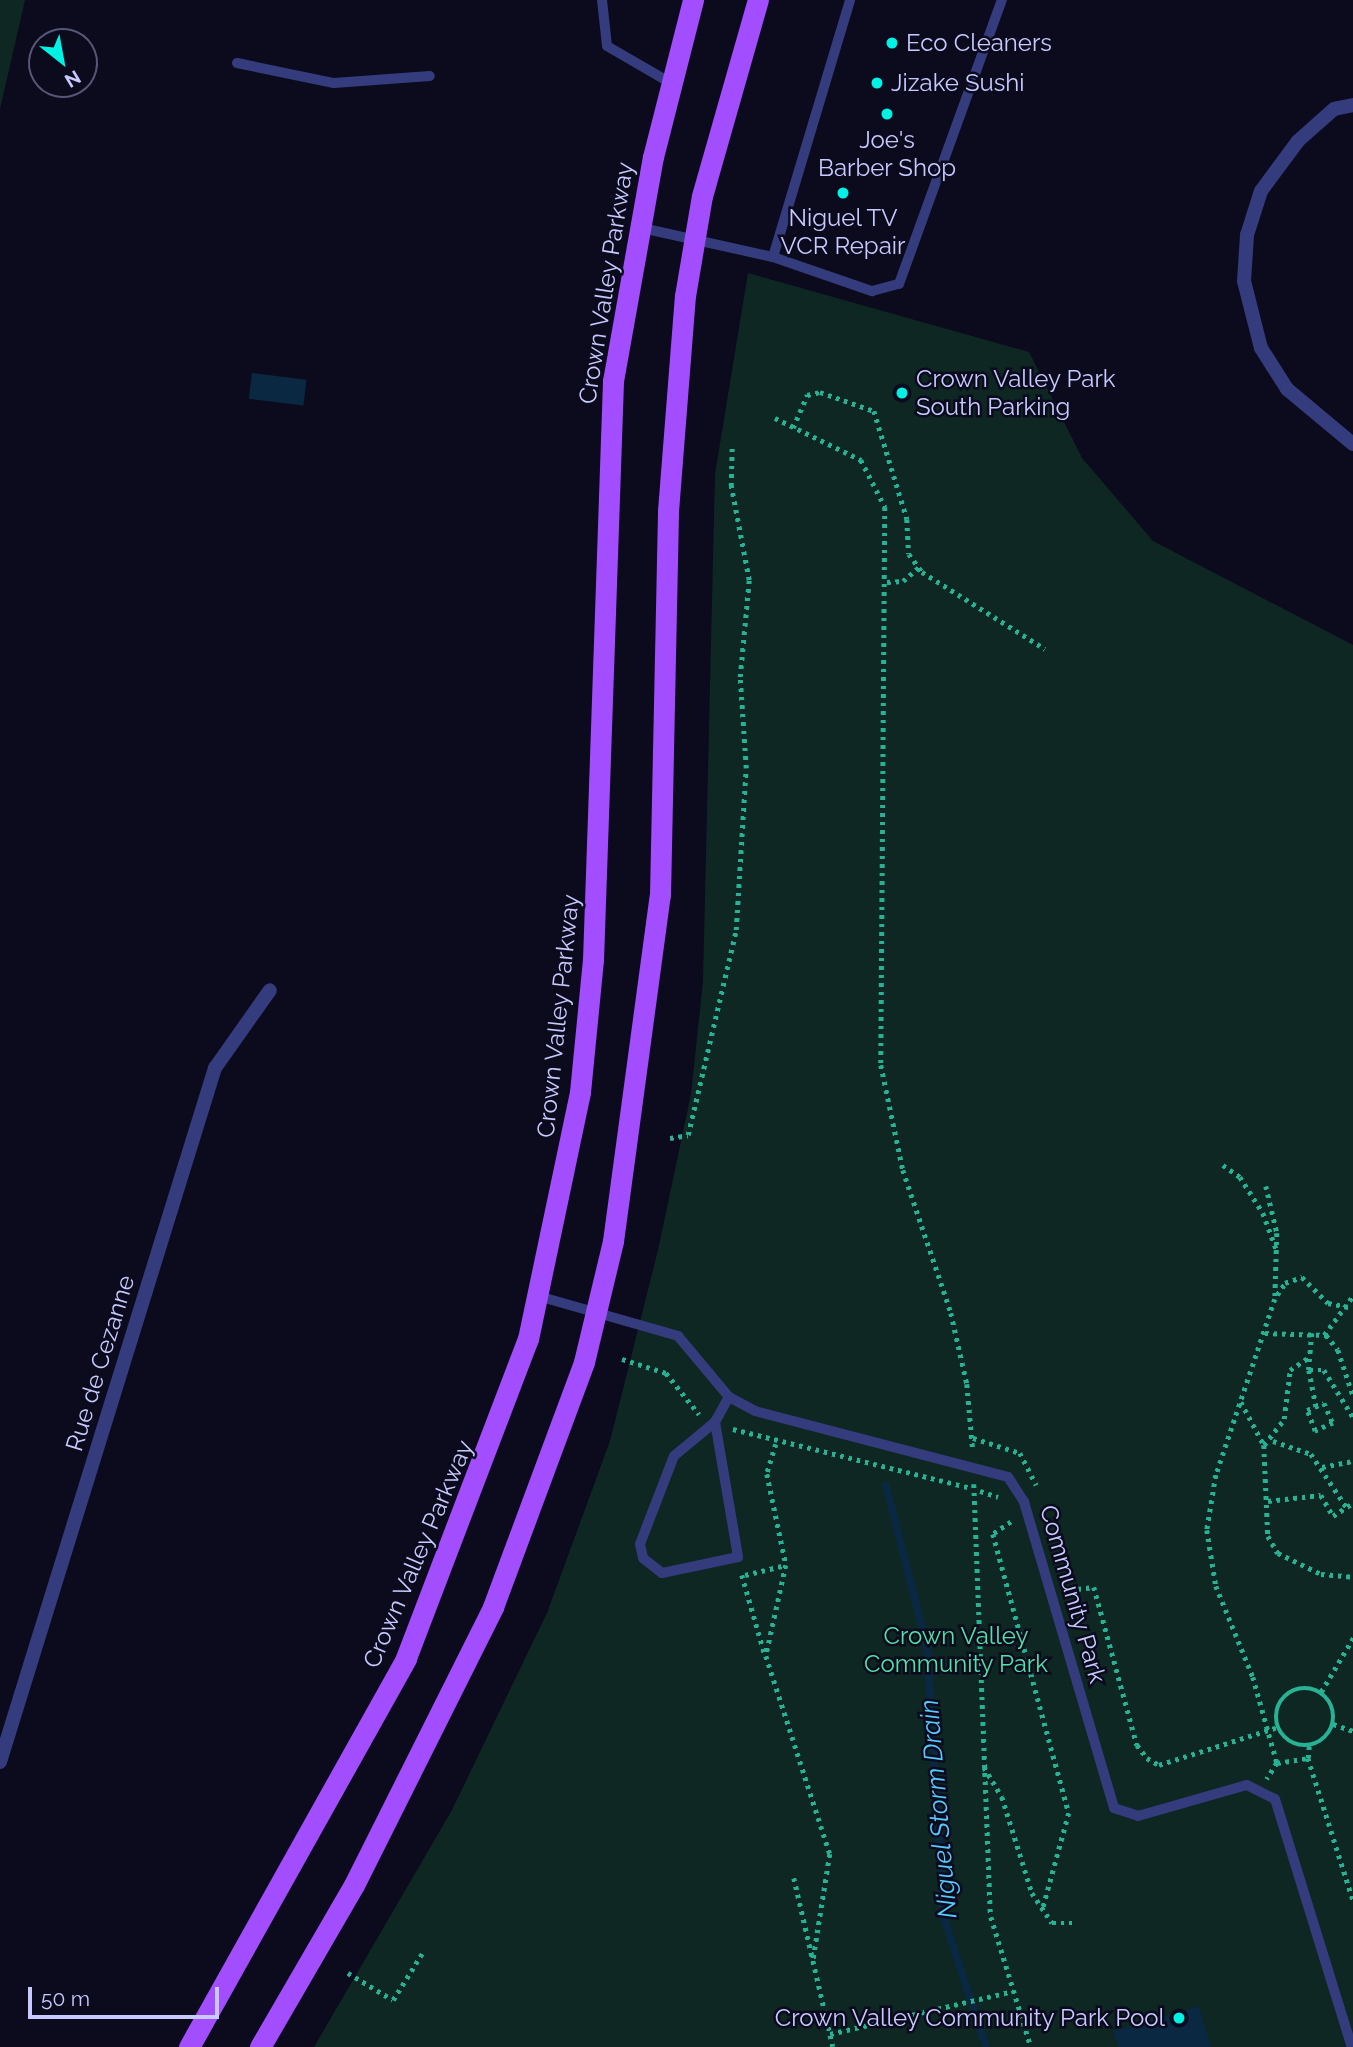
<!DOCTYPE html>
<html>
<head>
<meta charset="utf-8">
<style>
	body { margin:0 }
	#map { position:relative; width:1353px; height:2047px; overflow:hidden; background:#0b0b1d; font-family:Raleway,sans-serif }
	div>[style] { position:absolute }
	.green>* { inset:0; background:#0e2723 }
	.water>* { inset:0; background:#0a2842; transform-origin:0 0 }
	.stream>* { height:8px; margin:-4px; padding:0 4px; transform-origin:4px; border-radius:4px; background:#0a2842 }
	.path>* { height:4.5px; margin-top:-2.25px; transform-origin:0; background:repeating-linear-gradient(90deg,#28b294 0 3.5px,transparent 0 8.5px) }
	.path>.ring { margin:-2.25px; padding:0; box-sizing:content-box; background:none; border:4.5px solid #28b294; border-radius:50% }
	.lane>* { height:10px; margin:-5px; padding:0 5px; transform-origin:5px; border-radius:5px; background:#343c7e }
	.street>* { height:14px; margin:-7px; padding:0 7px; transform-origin:7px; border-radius:7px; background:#343c7e }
	.primary>* { height:21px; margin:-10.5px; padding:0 10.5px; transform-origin:10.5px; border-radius:10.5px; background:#a24eff }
	.dots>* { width:19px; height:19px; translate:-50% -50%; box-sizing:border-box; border:4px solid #0b0b1d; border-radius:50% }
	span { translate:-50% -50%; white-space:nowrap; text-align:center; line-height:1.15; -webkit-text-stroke:5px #0b0b1d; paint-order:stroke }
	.poi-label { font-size:24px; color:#c7c9ff }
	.left { translate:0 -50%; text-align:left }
	.right { translate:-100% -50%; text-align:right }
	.street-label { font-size:24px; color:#c7c9ff }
	.park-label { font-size:24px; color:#50e2a7 }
	.water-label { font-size:26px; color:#55caff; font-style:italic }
	.north { position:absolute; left:28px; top:28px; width:70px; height:70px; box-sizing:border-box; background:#0b0b1d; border:2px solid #565777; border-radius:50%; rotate:149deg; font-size:19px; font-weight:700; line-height:28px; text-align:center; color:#c7c9ff }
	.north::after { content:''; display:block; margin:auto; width:24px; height:32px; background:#00f2e5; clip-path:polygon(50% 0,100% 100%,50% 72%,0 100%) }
	.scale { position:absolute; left:28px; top:1987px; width:191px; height:32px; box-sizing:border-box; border:4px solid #c7c9ff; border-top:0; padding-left:9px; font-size:21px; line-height:24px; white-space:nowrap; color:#c7c9ff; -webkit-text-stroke:5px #0b0b1d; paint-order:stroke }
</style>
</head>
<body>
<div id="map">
	<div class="green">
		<div style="clip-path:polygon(0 0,25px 0,0 109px)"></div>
		<div style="clip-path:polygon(748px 273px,1029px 352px,1082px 458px,1153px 541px,1353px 645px,1353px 2047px,314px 2047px,452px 1810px,547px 1613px,610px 1441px,658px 1250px,691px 1094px,703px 981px,715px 474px)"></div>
	</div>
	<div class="water">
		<div style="left:252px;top:373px;width:55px;height:26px;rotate:7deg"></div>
		<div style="clip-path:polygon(1199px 2006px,1211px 2047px,1118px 2047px,1113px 2031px)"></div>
	</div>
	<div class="stream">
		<div style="left:886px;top:1486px;width:166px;rotate:75.7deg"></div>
		<div style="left:927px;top:1647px;width:272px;rotate:86.4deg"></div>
		<div style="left:944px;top:1918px;width:136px;rotate:72deg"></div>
	</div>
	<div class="path">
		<div style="left:775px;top:418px;width:96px;rotate:26deg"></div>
		<div style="left:861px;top:460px;width:53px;rotate:62.9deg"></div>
		<div style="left:885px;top:507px;width:558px;rotate:90.41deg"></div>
		<div style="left:881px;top:1065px;width:107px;rotate:78.2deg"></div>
		<div style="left:903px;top:1170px;width:151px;rotate:71.4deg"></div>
		<div style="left:951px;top:1313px;width:73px;rotate:77.3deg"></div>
		<div style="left:967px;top:1384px;width:67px;rotate:84.9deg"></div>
		<div style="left:793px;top:428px;width:36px;rotate:-67deg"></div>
		<div style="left:807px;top:395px;width:13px;rotate:-13deg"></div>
		<div style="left:820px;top:392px;width:57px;rotate:19.4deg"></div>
		<div style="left:874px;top:411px;width:113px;rotate:73deg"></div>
		<div style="left:907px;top:519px;width:35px;rotate:87deg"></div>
		<div style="left:909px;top:554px;width:22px;rotate:54deg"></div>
		<div style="left:922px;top:572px;width:145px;rotate:32deg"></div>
		<div style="left:887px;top:582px;width:16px;rotate:-4deg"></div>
		<div style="left:903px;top:581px;width:21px;rotate:-41deg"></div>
		<div style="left:670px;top:1138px;width:18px;rotate:-9deg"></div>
		<div style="left:688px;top:1135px;width:211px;rotate:-76.8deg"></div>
		<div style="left:736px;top:930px;width:162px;rotate:-86.5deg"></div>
		<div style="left:746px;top:768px;width:91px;rotate:-93.8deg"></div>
		<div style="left:740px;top:677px;width:97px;rotate:-84.7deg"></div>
		<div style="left:749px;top:580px;width:96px;rotate:-100.8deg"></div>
		<div style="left:731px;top:486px;width:42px;rotate:-88.6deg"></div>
		<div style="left:1223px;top:1165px;width:21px;rotate:35deg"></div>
		<div style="left:1240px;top:1177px;width:43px;rotate:57.4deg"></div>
		<div style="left:1263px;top:1213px;width:40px;rotate:69.8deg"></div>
		<div style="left:1266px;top:1186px;width:48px;rotate:76.8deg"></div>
		<div style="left:1277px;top:1233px;width:66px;rotate:91.7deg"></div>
		<div style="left:1275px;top:1299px;width:186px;rotate:108.5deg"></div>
		<div style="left:1216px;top:1475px;width:56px;rotate:99.3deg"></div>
		<div style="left:1207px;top:1530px;width:57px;rotate:80.9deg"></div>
		<div style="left:1216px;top:1586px;width:98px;rotate:67.9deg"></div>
		<div style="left:1253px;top:1677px;width:89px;rotate:74.4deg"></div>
		<div style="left:1277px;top:1763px;width:19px;rotate:122deg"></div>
		<div style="left:1277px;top:1295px;width:14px;rotate:-56deg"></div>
		<div style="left:1285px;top:1283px;width:18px;rotate:-19deg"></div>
		<div style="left:1302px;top:1277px;width:37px;rotate:45deg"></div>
		<div style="left:1328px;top:1303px;width:25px;rotate:11deg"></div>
		<div style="left:1265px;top:1333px;width:61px;rotate:1.9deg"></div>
		<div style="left:1326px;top:1335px;width:19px;rotate:51deg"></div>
		<div style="left:1338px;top:1350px;width:47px;rotate:71.6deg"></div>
		<div style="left:1312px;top:1333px;width:37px;rotate:95deg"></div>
		<div style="left:1309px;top:1370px;width:38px;rotate:79deg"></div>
		<div style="left:1324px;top:1335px;width:49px;rotate:-53.4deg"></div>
		<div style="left:622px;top:1359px;width:46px;rotate:17.7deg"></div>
		<div style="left:666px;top:1373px;width:53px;rotate:51.2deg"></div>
		<div style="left:1309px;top:1370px;width:15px"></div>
		<div style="left:1324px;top:1370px;width:55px;rotate:58.3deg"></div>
		<div style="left:1241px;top:1402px;width:49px;rotate:61.9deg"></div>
		<div style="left:1264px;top:1445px;width:91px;rotate:87.5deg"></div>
		<div style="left:1268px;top:1536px;width:20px;rotate:60deg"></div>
		<div style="left:1278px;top:1553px;width:48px;rotate:26deg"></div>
		<div style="left:1321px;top:1574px;width:32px;rotate:5deg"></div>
		<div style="left:1324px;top:1403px;width:22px;rotate:66deg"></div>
		<div style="left:1333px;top:1423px;width:20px;rotate:156deg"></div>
		<div style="left:1315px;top:1431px;width:22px;rotate:-111deg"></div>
		<div style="left:1307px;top:1410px;width:18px;rotate:-22deg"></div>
		<div style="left:733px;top:1429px;width:246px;rotate:13.9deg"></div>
		<div style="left:973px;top:1438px;width:49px;rotate:17.7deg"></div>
		<div style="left:1020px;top:1453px;width:36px;rotate:63deg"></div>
		<div style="left:1273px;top:1441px;width:40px;rotate:18.9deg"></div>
		<div style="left:1311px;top:1454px;width:65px;rotate:56.3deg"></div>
		<div style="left:776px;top:1444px;width:31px;rotate:107deg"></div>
		<div style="left:767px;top:1474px;width:93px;rotate:78.2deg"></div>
		<div style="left:786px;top:1565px;width:93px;rotate:102.4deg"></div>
		<div style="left:766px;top:1656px;width:208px;rotate:72.1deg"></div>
		<div style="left:830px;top:1854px;width:108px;rotate:99deg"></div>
		<div style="left:1264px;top:1445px;width:33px;rotate:-52deg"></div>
		<div style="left:1284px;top:1419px;width:49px;rotate:-83deg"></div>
		<div style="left:1290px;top:1370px;width:23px;rotate:-34deg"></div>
		<div style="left:1322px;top:1467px;width:32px;rotate:-11deg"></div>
		<div style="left:974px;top:1484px;width:433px;rotate:87.8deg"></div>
		<div style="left:991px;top:1917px;width:136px;rotate:72.9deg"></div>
		<div style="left:980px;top:1491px;width:19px;rotate:18deg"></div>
		<div style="left:1268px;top:1501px;width:53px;rotate:-6.5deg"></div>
		<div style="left:1321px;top:1495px;width:24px;rotate:60deg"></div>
		<div style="left:1333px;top:1516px;width:24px;rotate:-33deg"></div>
		<div style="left:1011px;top:1522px;width:22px;rotate:146deg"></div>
		<div style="left:993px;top:1534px;width:289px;rotate:74.8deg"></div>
		<div style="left:1069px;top:1813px;width:98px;rotate:105.3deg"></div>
		<div style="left:742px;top:1575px;width:83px;rotate:74deg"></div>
		<div style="left:745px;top:1575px;width:42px;rotate:-13.7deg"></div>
		<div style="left:1069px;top:1590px;width:25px;rotate:-7deg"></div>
		<div style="left:1094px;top:1587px;width:164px;rotate:74.8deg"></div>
		<div style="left:1137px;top:1745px;width:16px;rotate:52deg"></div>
		<div style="left:1147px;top:1758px;width:14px;rotate:30deg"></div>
		<div style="left:1159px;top:1765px;width:125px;rotate:-17.7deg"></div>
		<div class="ring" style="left:1276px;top:1688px;width:53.5px;height:53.5px"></div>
		<div style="left:1321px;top:1692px;width:63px;rotate:-59.3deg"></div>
		<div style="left:1333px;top:1724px;width:21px;rotate:19deg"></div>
		<div style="left:1308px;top:1758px;width:149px;rotate:72.4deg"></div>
		<div style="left:1277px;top:1763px;width:31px;rotate:-9deg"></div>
		<div style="left:1308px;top:1758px;width:12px;rotate:-85deg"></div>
		<div style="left:984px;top:1767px;width:35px;rotate:59deg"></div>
		<div style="left:1002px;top:1797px;width:101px;rotate:72.6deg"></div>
		<div style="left:1032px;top:1893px;width:36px;rotate:56deg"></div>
		<div style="left:1052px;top:1923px;width:20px"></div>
		<div style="left:794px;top:1878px;width:173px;rotate:77deg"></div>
		<div style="left:348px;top:1973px;width:52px;rotate:31deg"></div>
		<div style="left:393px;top:2000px;width:57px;rotate:-58deg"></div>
		<div style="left:830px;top:2034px;width:188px;rotate:-13.2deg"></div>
	</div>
	<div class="lane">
		<div style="left:602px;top:0;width:46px;rotate:83.8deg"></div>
		<div style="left:607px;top:46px;width:72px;rotate:30.1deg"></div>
		<div style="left:237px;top:63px;width:99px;rotate:11.7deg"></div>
		<div style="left:334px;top:83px;width:96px;rotate:-4.2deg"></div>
		<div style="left:642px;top:228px;width:134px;rotate:12.5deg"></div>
		<div style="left:773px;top:257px;width:105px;rotate:19deg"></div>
		<div style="left:872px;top:291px;width:28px;rotate:-15deg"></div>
		<div style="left:899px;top:284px;width:302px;rotate:-70.1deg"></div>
		<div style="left:773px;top:257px;width:268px;rotate:-73.3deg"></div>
		<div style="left:538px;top:1296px;width:146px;rotate:15.9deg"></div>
		<div style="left:678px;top:1336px;width:80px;rotate:50.1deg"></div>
		<div style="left:729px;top:1397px;width:30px;rotate:28deg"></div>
		<div style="left:755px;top:1411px;width:261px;rotate:14.6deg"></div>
		<div style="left:1008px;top:1477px;width:30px;rotate:57deg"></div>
		<div style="left:1024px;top:1502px;width:319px;rotate:73.6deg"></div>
		<div style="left:1114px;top:1808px;width:25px;rotate:18deg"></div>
		<div style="left:1138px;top:1816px;width:113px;rotate:-15.9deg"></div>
		<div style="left:1247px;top:1785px;width:31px;rotate:27deg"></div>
		<div style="left:1275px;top:1799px;width:260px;rotate:72.8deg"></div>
		<div style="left:715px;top:1422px;width:137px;rotate:80.3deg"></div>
		<div style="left:738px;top:1557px;width:78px;rotate:168.1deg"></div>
		<div style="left:662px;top:1573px;width:24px;rotate:-142deg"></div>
		<div style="left:643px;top:1558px;width:14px;rotate:-102deg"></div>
		<div style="left:640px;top:1544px;width:94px;rotate:-68.9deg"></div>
		<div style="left:674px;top:1456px;width:53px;rotate:-39.7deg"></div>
		<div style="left:715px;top:1422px;width:29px;rotate:-61deg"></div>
	</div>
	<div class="street">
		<div style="left:1353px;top:105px;width:19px;rotate:168deg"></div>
		<div style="left:1334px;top:109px;width:48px;rotate:138.4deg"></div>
		<div style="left:1298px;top:141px;width:62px;rotate:126.5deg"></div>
		<div style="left:1261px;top:191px;width:46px;rotate:107.7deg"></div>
		<div style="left:1247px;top:235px;width:46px;rotate:93.7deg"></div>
		<div style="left:1244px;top:281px;width:69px;rotate:75.8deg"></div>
		<div style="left:1261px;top:348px;width:49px;rotate:57.6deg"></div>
		<div style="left:1287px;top:389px;width:86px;rotate:39.8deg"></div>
		<div style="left:0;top:1762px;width:727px;rotate:-72.79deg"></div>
		<div style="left:215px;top:1068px;width:95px;rotate:-54.8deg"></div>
	</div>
	<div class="primary">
		<div style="left:189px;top:2047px;width:445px;rotate:-60.8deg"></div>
		<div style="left:406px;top:1658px;width:342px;rotate:-69.1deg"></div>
		<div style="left:528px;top:1339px;width:252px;rotate:-78.1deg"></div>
		<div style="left:580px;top:1092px;width:133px;rotate:-84.4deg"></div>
		<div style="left:593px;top:960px;width:579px;rotate:-88.02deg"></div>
		<div style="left:613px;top:381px;width:228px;rotate:-79.9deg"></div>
		<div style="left:653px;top:157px;width:162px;rotate:-75.7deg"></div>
		<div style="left:260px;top:2047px;width:187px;rotate:-59.9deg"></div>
		<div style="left:354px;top:1885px;width:311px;rotate:-63.4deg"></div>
		<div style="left:493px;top:1607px;width:261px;rotate:-69.6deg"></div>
		<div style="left:584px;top:1362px;width:51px;rotate:-76.5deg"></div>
		<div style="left:596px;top:1312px;width:73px;rotate:-76.5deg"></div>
		<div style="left:613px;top:1241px;width:349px;rotate:-82.3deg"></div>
		<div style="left:660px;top:895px;width:384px;rotate:-88.8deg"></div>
		<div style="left:668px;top:511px;width:216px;rotate:-85.5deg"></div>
		<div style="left:685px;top:296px;width:101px;rotate:-80.4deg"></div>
		<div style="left:702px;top:196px;width:204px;rotate:-74.1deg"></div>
	</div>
	<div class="dots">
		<div style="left:892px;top:43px;background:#00f2e5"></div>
		<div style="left:877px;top:83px;background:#00f2e5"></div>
		<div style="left:887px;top:114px;background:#00f2e5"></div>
		<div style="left:843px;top:193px;background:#00f2e5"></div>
		<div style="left:902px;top:393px;background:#00f2e5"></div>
		<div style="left:1179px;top:2018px;background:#00f2e5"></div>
	</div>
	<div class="poi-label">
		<span class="left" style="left:906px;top:43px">Eco Cleaners</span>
		<span class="left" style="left:891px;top:83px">Jizake Sushi</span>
		<span style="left:887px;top:154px">Joe's<br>Barber Shop</span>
		<span style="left:843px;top:232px">Niguel TV<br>VCR Repair</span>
		<span class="left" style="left:916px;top:393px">Crown Valley Park<br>South Parking</span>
		<span class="right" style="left:1165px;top:2018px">Crown Valley Community Park Pool</span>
	</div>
	<div class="street-label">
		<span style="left:606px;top:283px;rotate:-81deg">Crown Valley Parkway</span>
		<span style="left:558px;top:1016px;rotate:-84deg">Crown Valley Parkway</span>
		<span style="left:100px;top:1363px;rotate:-73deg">Rue de Cezanne</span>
		<span style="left:418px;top:1554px;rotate:-67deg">Crown Valley Parkway</span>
		<span style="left:1073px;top:1594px;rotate:74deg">Community Park</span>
	</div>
	<div class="park-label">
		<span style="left:956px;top:1650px">Crown Valley<br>Community Park</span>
	</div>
	<div class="water-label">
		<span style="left:939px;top:1809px;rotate:-95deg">Niguel Storm Drain</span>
	</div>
	<div class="north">N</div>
	<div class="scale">50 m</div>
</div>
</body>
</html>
